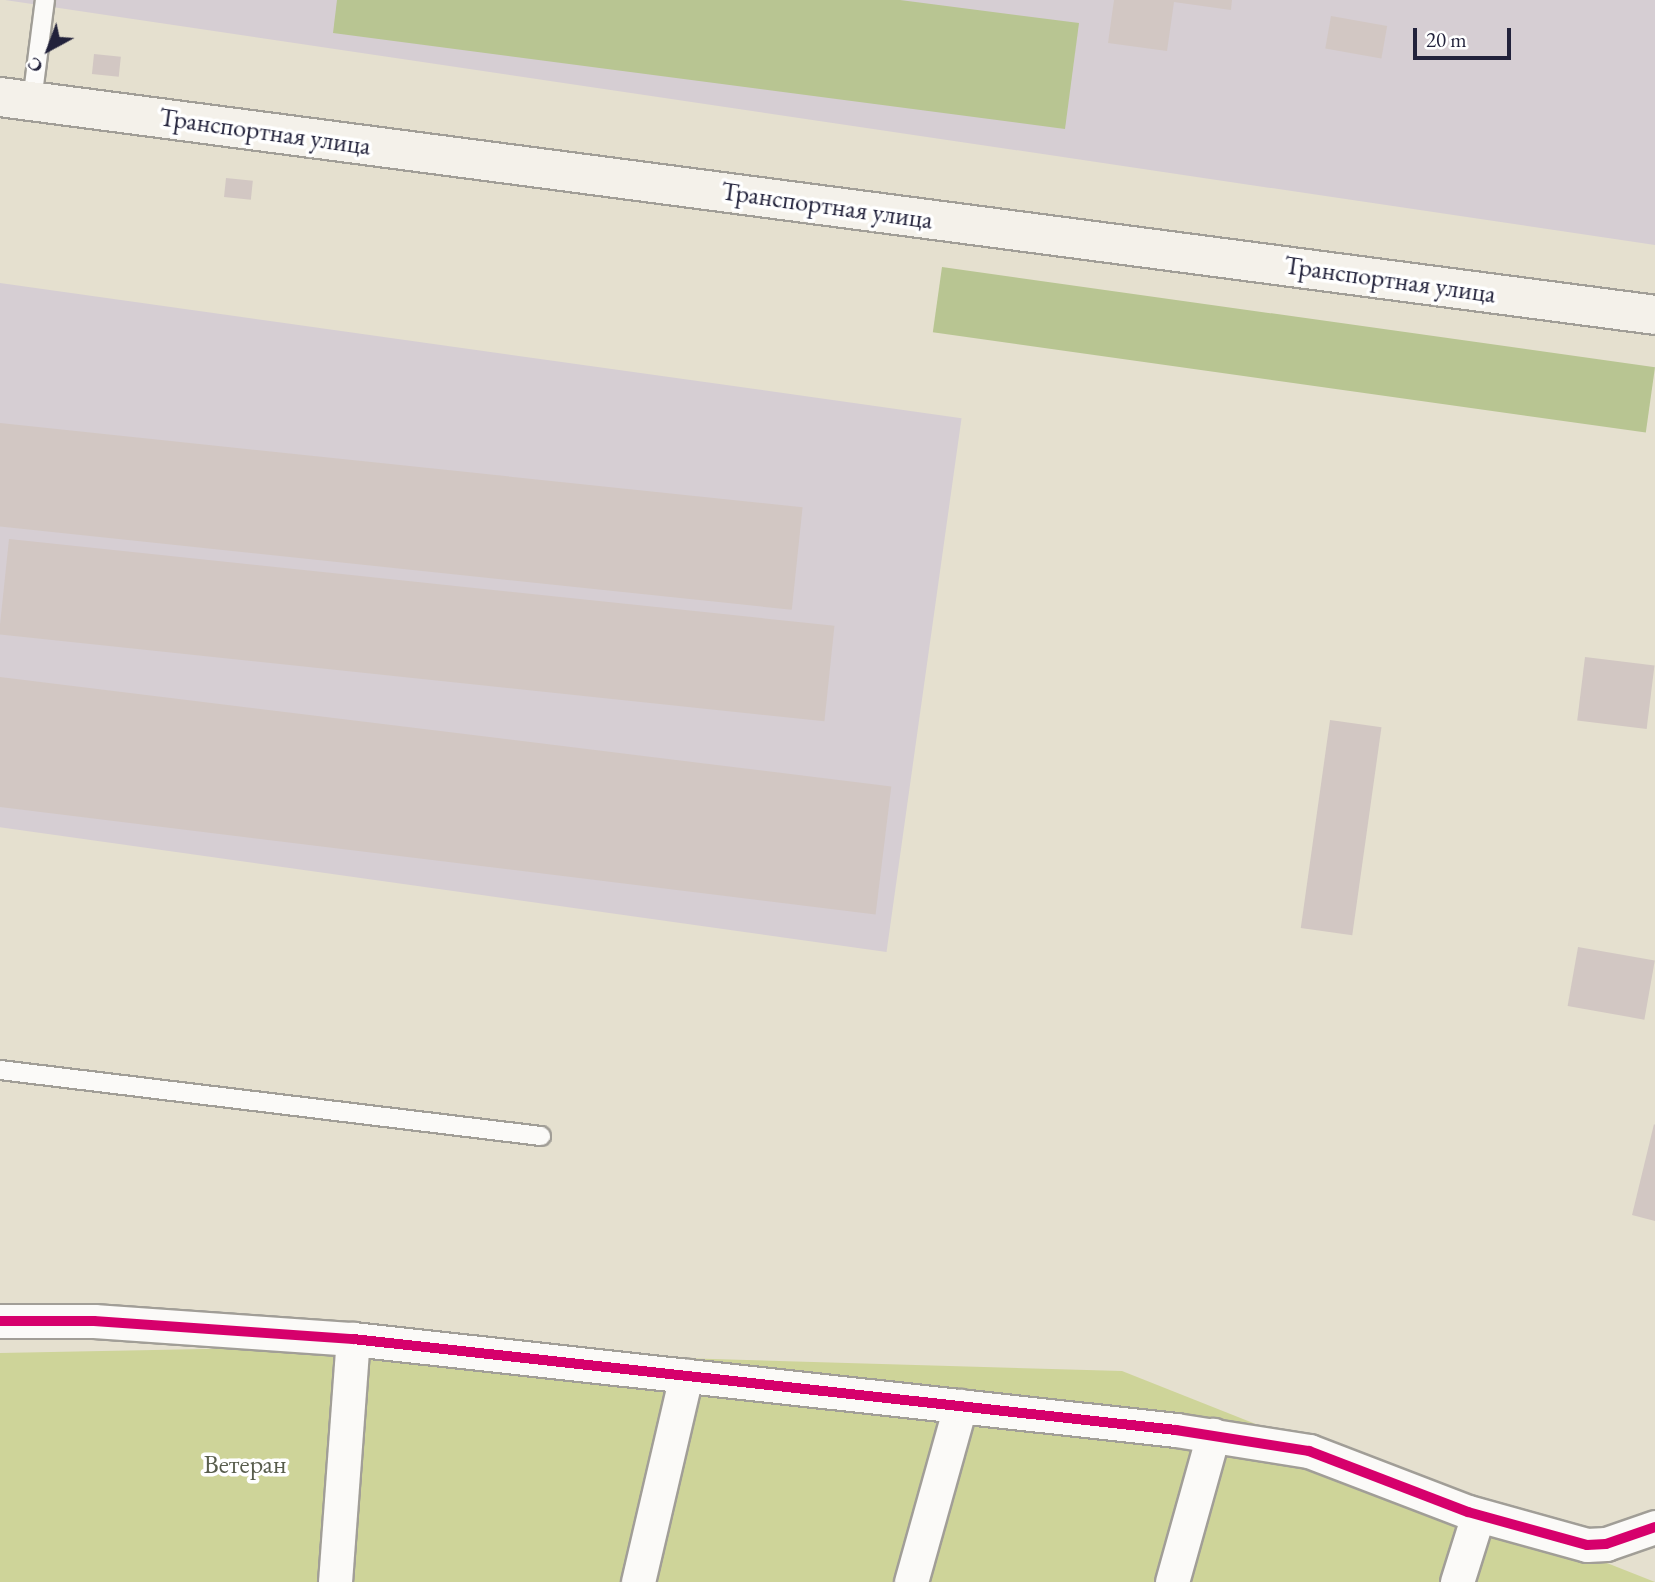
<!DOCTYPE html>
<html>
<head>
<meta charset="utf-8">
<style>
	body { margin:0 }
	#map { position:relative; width:1655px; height:1582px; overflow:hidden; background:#e5e0cf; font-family:"EB Garamond",serif }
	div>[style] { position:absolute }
	.industrial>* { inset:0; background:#d6ced3; transform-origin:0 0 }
	.green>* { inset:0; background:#ced499 }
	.forest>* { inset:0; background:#b8c592; transform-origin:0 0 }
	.building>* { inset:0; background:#d2c7c3; transform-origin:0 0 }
	.roads { filter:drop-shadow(2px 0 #a19e97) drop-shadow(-2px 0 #a19e97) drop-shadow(0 2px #a19e97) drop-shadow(0 -2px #a19e97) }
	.lane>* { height:18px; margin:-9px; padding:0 9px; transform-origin:9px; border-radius:9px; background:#fbfaf8 }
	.street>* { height:33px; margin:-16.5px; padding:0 16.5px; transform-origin:16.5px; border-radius:16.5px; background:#fbfaf8 }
	.secondary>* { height:38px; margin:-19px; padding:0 19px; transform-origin:19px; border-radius:19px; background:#f4f1ea }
	.cycleway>* { height:10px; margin:-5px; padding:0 5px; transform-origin:5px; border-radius:5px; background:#d6006c }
	span { translate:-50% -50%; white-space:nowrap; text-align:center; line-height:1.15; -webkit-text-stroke:7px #fff; paint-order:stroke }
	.street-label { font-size:26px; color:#22223b }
	.park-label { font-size:26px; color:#585d4c }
	.north { position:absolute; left:14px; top:14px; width:70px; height:70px; -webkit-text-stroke:5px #fff; paint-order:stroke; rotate:221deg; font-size:19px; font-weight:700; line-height:28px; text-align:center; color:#22223b }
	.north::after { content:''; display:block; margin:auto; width:24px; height:32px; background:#22223b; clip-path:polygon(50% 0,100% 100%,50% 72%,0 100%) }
	.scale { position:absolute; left:1413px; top:28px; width:98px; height:32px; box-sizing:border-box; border:4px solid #22223b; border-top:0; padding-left:9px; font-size:21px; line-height:24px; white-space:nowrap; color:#22223b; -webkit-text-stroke:5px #fff; paint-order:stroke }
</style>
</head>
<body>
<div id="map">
	<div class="industrial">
		<div style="clip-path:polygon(5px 0,1655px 0,1655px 245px)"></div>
		<div style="left:0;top:283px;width:971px;height:539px;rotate:8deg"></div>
	</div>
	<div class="green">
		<div style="clip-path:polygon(301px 1347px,1122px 1371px,1655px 1582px,0 1582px,0 1353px)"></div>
	</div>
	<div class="forest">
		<div style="clip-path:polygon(337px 0,900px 0,1079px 23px,1065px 129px,333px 33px)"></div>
		<div style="left:942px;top:267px;width:720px;height:66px;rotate:8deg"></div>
	</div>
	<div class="building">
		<div style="clip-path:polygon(1114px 0,1232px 0,1231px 10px,1174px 2px,1167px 51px,1108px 43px)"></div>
		<div style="left:1331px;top:16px;width:57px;height:33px;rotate:10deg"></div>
		<div style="left:94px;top:54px;width:27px;height:20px;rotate:6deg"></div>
		<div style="left:226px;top:178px;width:27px;height:19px;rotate:6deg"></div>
		<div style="left:0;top:423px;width:807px;height:103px;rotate:6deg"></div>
		<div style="left:9px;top:539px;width:830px;height:96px;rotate:6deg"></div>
		<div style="left:1585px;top:657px;width:70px;height:64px;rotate:7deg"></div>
		<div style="left:0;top:677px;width:898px;height:129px;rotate:7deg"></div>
		<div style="left:1330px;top:720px;width:52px;height:210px;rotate:8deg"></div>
		<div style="left:1578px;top:947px;width:78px;height:60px;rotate:10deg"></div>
		<div style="clip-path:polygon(1654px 1124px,1655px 1125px,1655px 1221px,1632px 1215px)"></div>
	</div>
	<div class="roads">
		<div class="lane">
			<div style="left:32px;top:101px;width:102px;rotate:-82.7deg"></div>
			<div style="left:0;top:1070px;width:545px;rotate:6.96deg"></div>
		</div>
		<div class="street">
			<div style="left:0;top:1321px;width:94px"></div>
			<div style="left:94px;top:1321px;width:260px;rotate:4deg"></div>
			<div style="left:353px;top:1339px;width:828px;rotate:6.31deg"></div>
			<div style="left:1176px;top:1430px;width:135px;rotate:9deg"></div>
			<div style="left:1309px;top:1451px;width:170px;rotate:21deg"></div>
			<div style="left:1468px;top:1512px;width:123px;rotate:15.5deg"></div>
			<div style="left:1587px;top:1545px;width:19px;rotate:-3deg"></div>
			<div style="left:1606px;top:1544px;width:52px;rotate:-19.1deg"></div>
			<div style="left:335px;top:1582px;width:244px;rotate:-85.8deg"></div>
			<div style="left:638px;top:1582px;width:212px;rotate:-76.9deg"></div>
			<div style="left:911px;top:1582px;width:183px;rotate:-74.4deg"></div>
			<div style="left:1172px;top:1582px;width:153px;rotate:-74.4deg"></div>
			<div style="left:1457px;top:1582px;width:70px;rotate:-72.6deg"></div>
		</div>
		<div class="secondary">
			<div style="left:0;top:97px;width:1669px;rotate:7.5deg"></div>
		</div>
	</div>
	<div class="cycleway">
		<div style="left:0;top:1321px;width:94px"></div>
		<div style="left:94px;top:1321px;width:260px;rotate:4deg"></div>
		<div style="left:353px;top:1339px;width:828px;rotate:6.31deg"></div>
		<div style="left:1176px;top:1430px;width:135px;rotate:9deg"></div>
		<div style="left:1309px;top:1451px;width:170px;rotate:21deg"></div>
		<div style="left:1468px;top:1512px;width:123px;rotate:15.5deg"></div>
		<div style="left:1587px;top:1545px;width:19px;rotate:-3deg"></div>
		<div style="left:1606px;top:1544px;width:52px;rotate:-19.1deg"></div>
	</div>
	<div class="street-label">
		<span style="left:265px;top:132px;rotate:8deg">Транспортная улица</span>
		<span style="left:827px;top:206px;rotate:8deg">Транспортная улица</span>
		<span style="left:1390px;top:280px;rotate:8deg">Транспортная улица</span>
	</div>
	<div class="park-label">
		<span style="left:245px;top:1465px">Ветеран</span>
	</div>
	<div class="north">С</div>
	<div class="scale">20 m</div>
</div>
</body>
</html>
